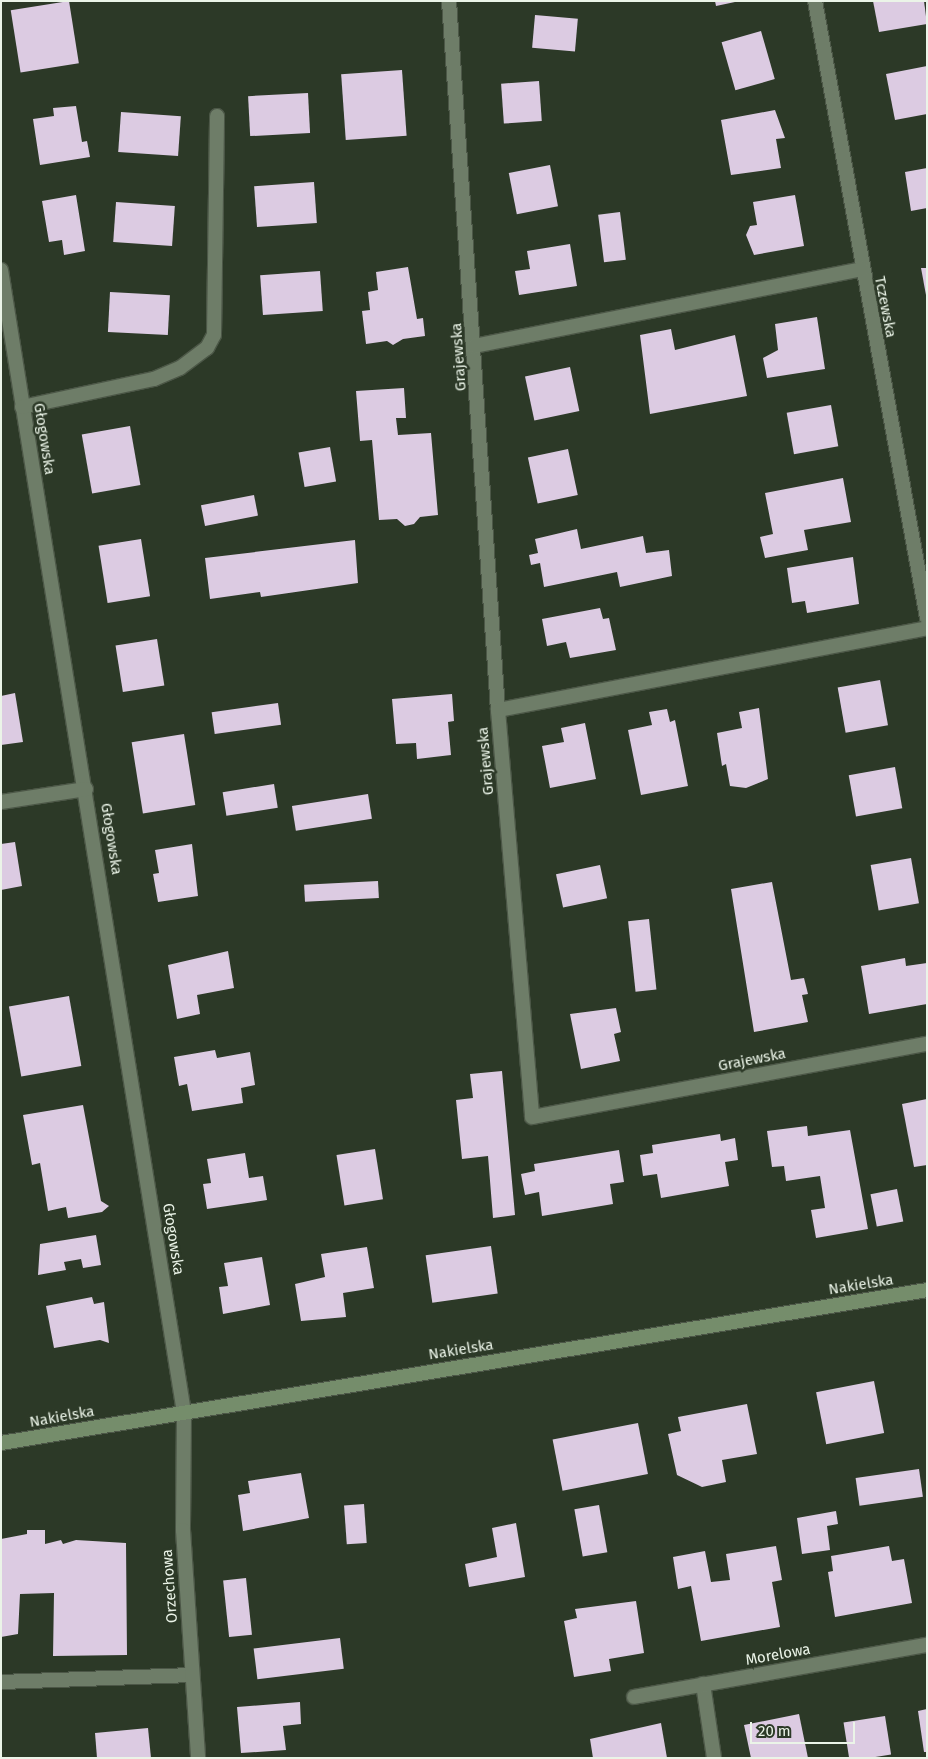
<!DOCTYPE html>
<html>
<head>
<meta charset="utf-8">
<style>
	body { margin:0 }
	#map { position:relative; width:928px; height:1759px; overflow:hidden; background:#2c3927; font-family:"Fira Sans",sans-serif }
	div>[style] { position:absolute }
	.building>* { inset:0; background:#dccbe2; transform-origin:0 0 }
	.roads { filter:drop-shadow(1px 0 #4c5747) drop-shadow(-1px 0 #4c5747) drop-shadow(0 1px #4c5747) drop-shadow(0 -1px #4c5747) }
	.service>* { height:14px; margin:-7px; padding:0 7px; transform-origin:7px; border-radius:7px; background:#6e7d68 }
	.minor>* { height:14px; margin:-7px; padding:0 7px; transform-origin:7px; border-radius:7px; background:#6e7d68 }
	.secondary>* { height:14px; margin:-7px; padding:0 7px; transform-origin:7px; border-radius:7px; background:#758d6b }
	span { translate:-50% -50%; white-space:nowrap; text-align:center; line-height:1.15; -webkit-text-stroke:5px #2c3927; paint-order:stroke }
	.street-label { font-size:15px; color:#ebf4e8 }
	.frame { position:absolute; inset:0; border:2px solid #ebf4e8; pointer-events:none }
	.scale { position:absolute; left:750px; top:1722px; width:105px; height:22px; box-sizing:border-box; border:2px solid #ebf4e8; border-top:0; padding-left:6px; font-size:15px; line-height:18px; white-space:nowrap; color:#ebf4e8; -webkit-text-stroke:4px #2c3927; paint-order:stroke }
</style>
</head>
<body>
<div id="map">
	<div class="building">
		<div style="left:69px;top:1px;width:63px;height:59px;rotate:81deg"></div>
		<div style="clip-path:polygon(715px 1px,735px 1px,735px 2px,716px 6px)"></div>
		<div style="clip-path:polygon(873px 1px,924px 1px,927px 24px,879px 32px)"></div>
		<div style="left:535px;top:15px;width:43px;height:33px;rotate:5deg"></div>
		<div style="left:761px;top:31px;width:50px;height:41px;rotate:74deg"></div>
		<div style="clip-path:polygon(927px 66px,927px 114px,895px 120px,886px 74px)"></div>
		<div style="left:402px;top:70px;width:66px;height:61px;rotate:86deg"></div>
		<div style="left:539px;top:81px;width:40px;height:38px;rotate:86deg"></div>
		<div style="left:308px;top:93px;width:40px;height:60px;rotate:87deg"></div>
		<div style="clip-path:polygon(76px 106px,82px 142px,87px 141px,90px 157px,40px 165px,33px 119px,54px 116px,53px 108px)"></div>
		<div style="clip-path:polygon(775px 110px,785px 138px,776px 139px,781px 168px,731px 175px,721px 120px)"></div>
		<div style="left:121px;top:112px;width:60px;height:40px;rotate:4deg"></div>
		<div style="left:550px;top:165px;width:42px;height:42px;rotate:79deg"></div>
		<div style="clip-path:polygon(927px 168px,927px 208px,911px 211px,905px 172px)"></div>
		<div style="left:314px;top:182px;width:41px;height:60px;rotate:86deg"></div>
		<div style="clip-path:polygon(76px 195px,85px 251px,64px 255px,62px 240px,49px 242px,42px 201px)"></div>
		<div style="clip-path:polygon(795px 195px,804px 246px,754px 255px,746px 235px,750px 226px,757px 225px,753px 202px)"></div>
		<div style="left:116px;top:202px;width:59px;height:40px;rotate:4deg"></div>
		<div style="left:620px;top:212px;width:48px;height:22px;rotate:83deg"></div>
		<div style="clip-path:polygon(570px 244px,577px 286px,519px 295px,515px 271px,530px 269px,527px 251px)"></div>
		<div style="clip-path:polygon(408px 267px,417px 319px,423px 318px,425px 336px,403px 339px,393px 345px,387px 341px,366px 344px,362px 311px,370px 310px,368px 292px,378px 290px,376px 272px)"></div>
		<div style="clip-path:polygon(921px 268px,927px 268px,927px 295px,926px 295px)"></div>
		<div style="left:320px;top:271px;width:40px;height:60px;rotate:86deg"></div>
		<div style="left:110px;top:292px;width:60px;height:40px;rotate:3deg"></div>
		<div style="clip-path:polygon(817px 317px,825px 369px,767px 378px,763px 358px,778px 350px,775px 324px)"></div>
		<div style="clip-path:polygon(671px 329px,675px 350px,735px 335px,747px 396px,650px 414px,640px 335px)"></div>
		<div style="left:570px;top:367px;width:45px;height:46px;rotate:78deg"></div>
		<div style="clip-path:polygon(404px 388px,406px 418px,396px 418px,398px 435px,431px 433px,438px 515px,420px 517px,414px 524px,405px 526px,397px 519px,379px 520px,372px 440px,360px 441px,356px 391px)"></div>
		<div style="left:831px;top:405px;width:42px;height:45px;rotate:80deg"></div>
		<div style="left:130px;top:426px;width:60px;height:49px;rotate:80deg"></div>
		<div style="left:330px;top:447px;width:35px;height:32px;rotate:80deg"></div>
		<div style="left:568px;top:449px;width:47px;height:41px;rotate:78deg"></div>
		<div style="clip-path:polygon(843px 478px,851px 522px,804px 530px,808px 550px,765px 558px,760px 537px,773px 534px,765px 493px)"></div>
		<div style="left:254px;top:495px;width:21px;height:54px;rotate:79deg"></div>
		<div style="clip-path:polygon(577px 529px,581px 549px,643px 536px,646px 553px,669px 550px,672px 576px,620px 587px,617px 572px,544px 587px,540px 563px,531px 565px,529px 555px,538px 553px,535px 539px)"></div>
		<div style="left:141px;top:539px;width:58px;height:43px;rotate:81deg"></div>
		<div style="clip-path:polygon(355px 540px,358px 583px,261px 597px,260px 592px,210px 599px,205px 558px)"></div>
		<div style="clip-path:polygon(853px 557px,859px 604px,807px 613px,805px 601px,792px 603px,787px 568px)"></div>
		<div style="clip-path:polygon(600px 608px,603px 619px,609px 618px,616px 650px,570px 658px,566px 642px,547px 646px,542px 619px)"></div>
		<div style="left:157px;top:639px;width:47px;height:42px;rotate:81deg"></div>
		<div style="left:880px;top:680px;width:46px;height:43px;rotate:80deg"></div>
		<div style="clip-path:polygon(15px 693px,23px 742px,1px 745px,1px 696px)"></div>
		<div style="clip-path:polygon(452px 694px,454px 721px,448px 722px,451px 755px,417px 759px,416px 743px,396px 744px,392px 699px)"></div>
		<div style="left:278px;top:703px;width:22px;height:67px;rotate:82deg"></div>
		<div style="clip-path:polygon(759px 708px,768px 779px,746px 788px,730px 786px,726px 764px,722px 766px,717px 733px,742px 728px,739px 712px)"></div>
		<div style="clip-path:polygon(667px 709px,670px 722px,675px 720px,688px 786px,641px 795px,628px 730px,652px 725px,649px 712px)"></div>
		<div style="clip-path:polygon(585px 723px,596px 779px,550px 788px,542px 746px,564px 742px,561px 728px)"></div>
		<div style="left:184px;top:734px;width:72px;height:53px;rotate:81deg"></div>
		<div style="left:895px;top:767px;width:42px;height:47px;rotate:80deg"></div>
		<div style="left:274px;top:784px;width:24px;height:52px;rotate:81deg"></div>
		<div style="left:368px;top:794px;width:25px;height:77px;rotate:81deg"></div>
		<div style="clip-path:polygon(15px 842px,22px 886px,1px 890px,1px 844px)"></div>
		<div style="clip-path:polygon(192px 844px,198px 896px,158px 902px,153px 874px,159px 873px,155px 850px)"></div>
		<div style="left:911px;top:858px;width:46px;height:41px;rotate:80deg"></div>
		<div style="left:600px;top:865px;width:34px;height:45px;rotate:78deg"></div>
		<div style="left:378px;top:881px;width:17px;height:74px;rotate:87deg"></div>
		<div style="clip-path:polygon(772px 882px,791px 980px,804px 978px,808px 994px,802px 995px,808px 1022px,754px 1032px,731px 889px)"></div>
		<div style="left:649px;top:919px;width:71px;height:21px;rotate:84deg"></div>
		<div style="clip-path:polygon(228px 951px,234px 988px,197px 995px,200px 1014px,177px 1019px,168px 965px)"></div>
		<div style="clip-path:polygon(905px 958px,906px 966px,927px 963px,927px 1004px,869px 1014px,861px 966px)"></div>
		<div style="left:69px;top:996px;width:71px;height:61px;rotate:80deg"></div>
		<div style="clip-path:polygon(616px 1008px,621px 1032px,614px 1034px,620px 1061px,581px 1069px,570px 1014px)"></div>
		<div style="clip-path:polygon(215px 1050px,217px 1058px,250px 1052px,255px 1085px,241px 1088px,243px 1103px,192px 1111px,187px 1084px,179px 1086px,174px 1057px)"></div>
		<div style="clip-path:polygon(502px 1071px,515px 1215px,493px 1218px,488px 1156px,462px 1159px,456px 1100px,473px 1098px,470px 1074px)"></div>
		<div style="clip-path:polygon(927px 1099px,927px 1165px,914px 1167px,902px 1104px)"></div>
		<div style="clip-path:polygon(83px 1105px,101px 1201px,109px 1206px,102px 1212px,68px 1218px,66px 1207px,48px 1211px,40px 1163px,32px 1165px,23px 1115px)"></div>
		<div style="clip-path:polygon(807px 1126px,808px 1136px,850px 1130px,868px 1229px,816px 1238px,811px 1210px,825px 1208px,820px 1176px,786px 1181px,784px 1166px,772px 1167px,767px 1131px)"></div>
		<div style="clip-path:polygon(720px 1134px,721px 1141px,735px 1138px,738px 1160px,725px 1162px,729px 1186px,661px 1198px,657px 1174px,643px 1176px,640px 1155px,653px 1153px,652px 1145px)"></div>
		<div style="left:375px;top:1149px;width:51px;height:39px;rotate:81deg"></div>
		<div style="clip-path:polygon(619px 1150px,624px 1182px,610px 1184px,613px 1204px,542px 1216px,539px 1192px,525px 1195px,521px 1174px,535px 1171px,534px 1164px)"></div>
		<div style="clip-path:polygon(245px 1153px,249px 1178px,263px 1176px,267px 1200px,207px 1209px,203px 1184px,211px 1183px,207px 1159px)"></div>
		<div style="left:897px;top:1189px;width:33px;height:27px;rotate:79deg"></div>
		<div style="clip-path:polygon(96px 1235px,101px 1265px,83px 1268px,81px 1259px,64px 1262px,66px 1270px,38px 1275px,40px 1244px)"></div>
		<div style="left:491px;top:1246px;width:48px;height:66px;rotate:82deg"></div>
		<div style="clip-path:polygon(367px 1247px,374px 1288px,343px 1293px,346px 1317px,301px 1321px,295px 1284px,325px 1277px,321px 1254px)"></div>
		<div style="clip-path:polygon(262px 1257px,270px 1305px,223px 1314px,219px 1287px,228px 1286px,224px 1263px)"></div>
		<div style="clip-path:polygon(92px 1297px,94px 1304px,104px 1302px,109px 1343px,100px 1340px,54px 1348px,46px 1306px)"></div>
		<div style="left:874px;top:1381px;width:53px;height:59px;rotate:79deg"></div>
		<div style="clip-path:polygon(747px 1404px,757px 1454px,722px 1460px,726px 1482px,702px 1487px,677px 1475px,668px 1434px,681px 1431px,678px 1417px)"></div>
		<div style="left:638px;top:1423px;width:52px;height:87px;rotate:79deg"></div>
		<div style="left:919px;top:1469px;width:28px;height:64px;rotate:82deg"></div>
		<div style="clip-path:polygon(301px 1473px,309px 1518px,243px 1531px,238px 1495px,250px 1493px,248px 1481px)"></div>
		<div style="left:364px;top:1504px;width:39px;height:20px;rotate:86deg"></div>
		<div style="left:599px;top:1505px;width:48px;height:25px;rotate:80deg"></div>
		<div style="clip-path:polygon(836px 1511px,838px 1524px,827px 1526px,830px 1550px,802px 1554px,797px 1518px)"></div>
		<div style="clip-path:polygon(516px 1523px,525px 1577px,469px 1587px,465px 1564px,497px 1557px,492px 1528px)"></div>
		<div style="clip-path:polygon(27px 1530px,45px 1530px,45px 1544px,61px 1540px,63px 1544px,76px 1540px,126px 1543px,127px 1655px,53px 1656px,54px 1593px,20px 1594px,18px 1634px,1px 1637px,1px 1539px,27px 1534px)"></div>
		<div style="clip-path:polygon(776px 1546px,782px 1580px,772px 1582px,780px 1627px,701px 1641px,691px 1586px,678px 1589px,673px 1557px,705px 1551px,711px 1582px,730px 1580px,726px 1554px)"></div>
		<div style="clip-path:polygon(889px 1546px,892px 1561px,904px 1559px,912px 1603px,835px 1617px,828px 1572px,833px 1571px,831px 1556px)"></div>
		<div style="left:246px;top:1578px;width:57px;height:23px;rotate:84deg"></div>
		<div style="clip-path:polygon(636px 1601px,644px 1653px,609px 1659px,611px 1671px,574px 1677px,564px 1621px,577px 1618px,575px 1609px)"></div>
		<div style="left:340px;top:1638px;width:31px;height:87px;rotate:83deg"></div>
		<div style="clip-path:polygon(300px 1702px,301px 1724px,283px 1726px,286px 1750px,241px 1753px,237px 1707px)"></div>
		<div style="clip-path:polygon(927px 1709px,927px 1752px,924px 1752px,918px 1711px)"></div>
		<div style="clip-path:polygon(799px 1714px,808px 1758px,751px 1758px,744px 1725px)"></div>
		<div style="left:885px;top:1716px;width:39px;height:42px;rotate:81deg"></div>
		<div style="clip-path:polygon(661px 1723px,667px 1758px,593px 1758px,590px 1739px)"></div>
		<div style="clip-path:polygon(148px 1728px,151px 1758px,97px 1758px,95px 1733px)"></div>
	</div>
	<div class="roads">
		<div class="service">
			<div style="left:1px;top:1682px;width:191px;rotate:-2.1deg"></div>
		</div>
		<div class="minor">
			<div style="left:449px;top:1px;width:711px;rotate:86.05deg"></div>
			<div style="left:498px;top:710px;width:408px;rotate:85.2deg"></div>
			<div style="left:532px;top:1117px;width:402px;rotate:-10.5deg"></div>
			<div style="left:815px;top:1px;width:627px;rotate:79.71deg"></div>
			<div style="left:1px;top:270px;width:1158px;rotate:80.9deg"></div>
			<div style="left:184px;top:1413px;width:117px;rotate:90.5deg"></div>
			<div style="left:183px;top:1530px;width:228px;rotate:86.2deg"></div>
			<div style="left:474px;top:346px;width:396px;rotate:-11.2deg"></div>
			<div style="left:22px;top:407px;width:135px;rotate:-12deg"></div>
			<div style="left:154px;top:379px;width:28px;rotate:-23deg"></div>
			<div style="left:180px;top:368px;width:34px;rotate:-37deg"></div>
			<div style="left:207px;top:348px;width:15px;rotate:-62deg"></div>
			<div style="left:214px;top:335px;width:219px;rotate:-89.2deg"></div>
			<div style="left:498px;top:710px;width:437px;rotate:-10.8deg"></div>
			<div style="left:1px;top:802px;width:86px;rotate:-8.7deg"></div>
			<div style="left:703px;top:1684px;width:75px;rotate:81.5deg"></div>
			<div style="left:634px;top:1697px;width:298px;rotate:-10.1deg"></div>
		</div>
		<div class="secondary">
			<div style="left:1px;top:1443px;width:939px;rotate:-9.38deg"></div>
		</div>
	</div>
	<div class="street-label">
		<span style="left:885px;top:307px;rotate:79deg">Tczewska</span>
		<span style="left:459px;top:357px;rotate:-94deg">Grajewska</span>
		<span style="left:44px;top:439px;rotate:81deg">Głogowska</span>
		<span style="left:486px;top:761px;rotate:-95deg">Grajewska</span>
		<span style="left:111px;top:839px;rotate:81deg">Głogowska</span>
		<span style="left:752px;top:1060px;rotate:-11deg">Grajewska</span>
		<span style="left:173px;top:1239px;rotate:81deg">Głogowska</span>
		<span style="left:861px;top:1285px;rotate:-9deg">Nakielska</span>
		<span style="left:461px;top:1350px;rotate:-9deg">Nakielska</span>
		<span style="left:62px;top:1417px;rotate:-10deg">Nakielska</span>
		<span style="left:170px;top:1586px;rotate:-94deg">Orzechowa</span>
		<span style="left:778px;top:1655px;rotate:-10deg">Morelowa</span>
	</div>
	<div class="frame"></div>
	<div class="scale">20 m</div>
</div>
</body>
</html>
